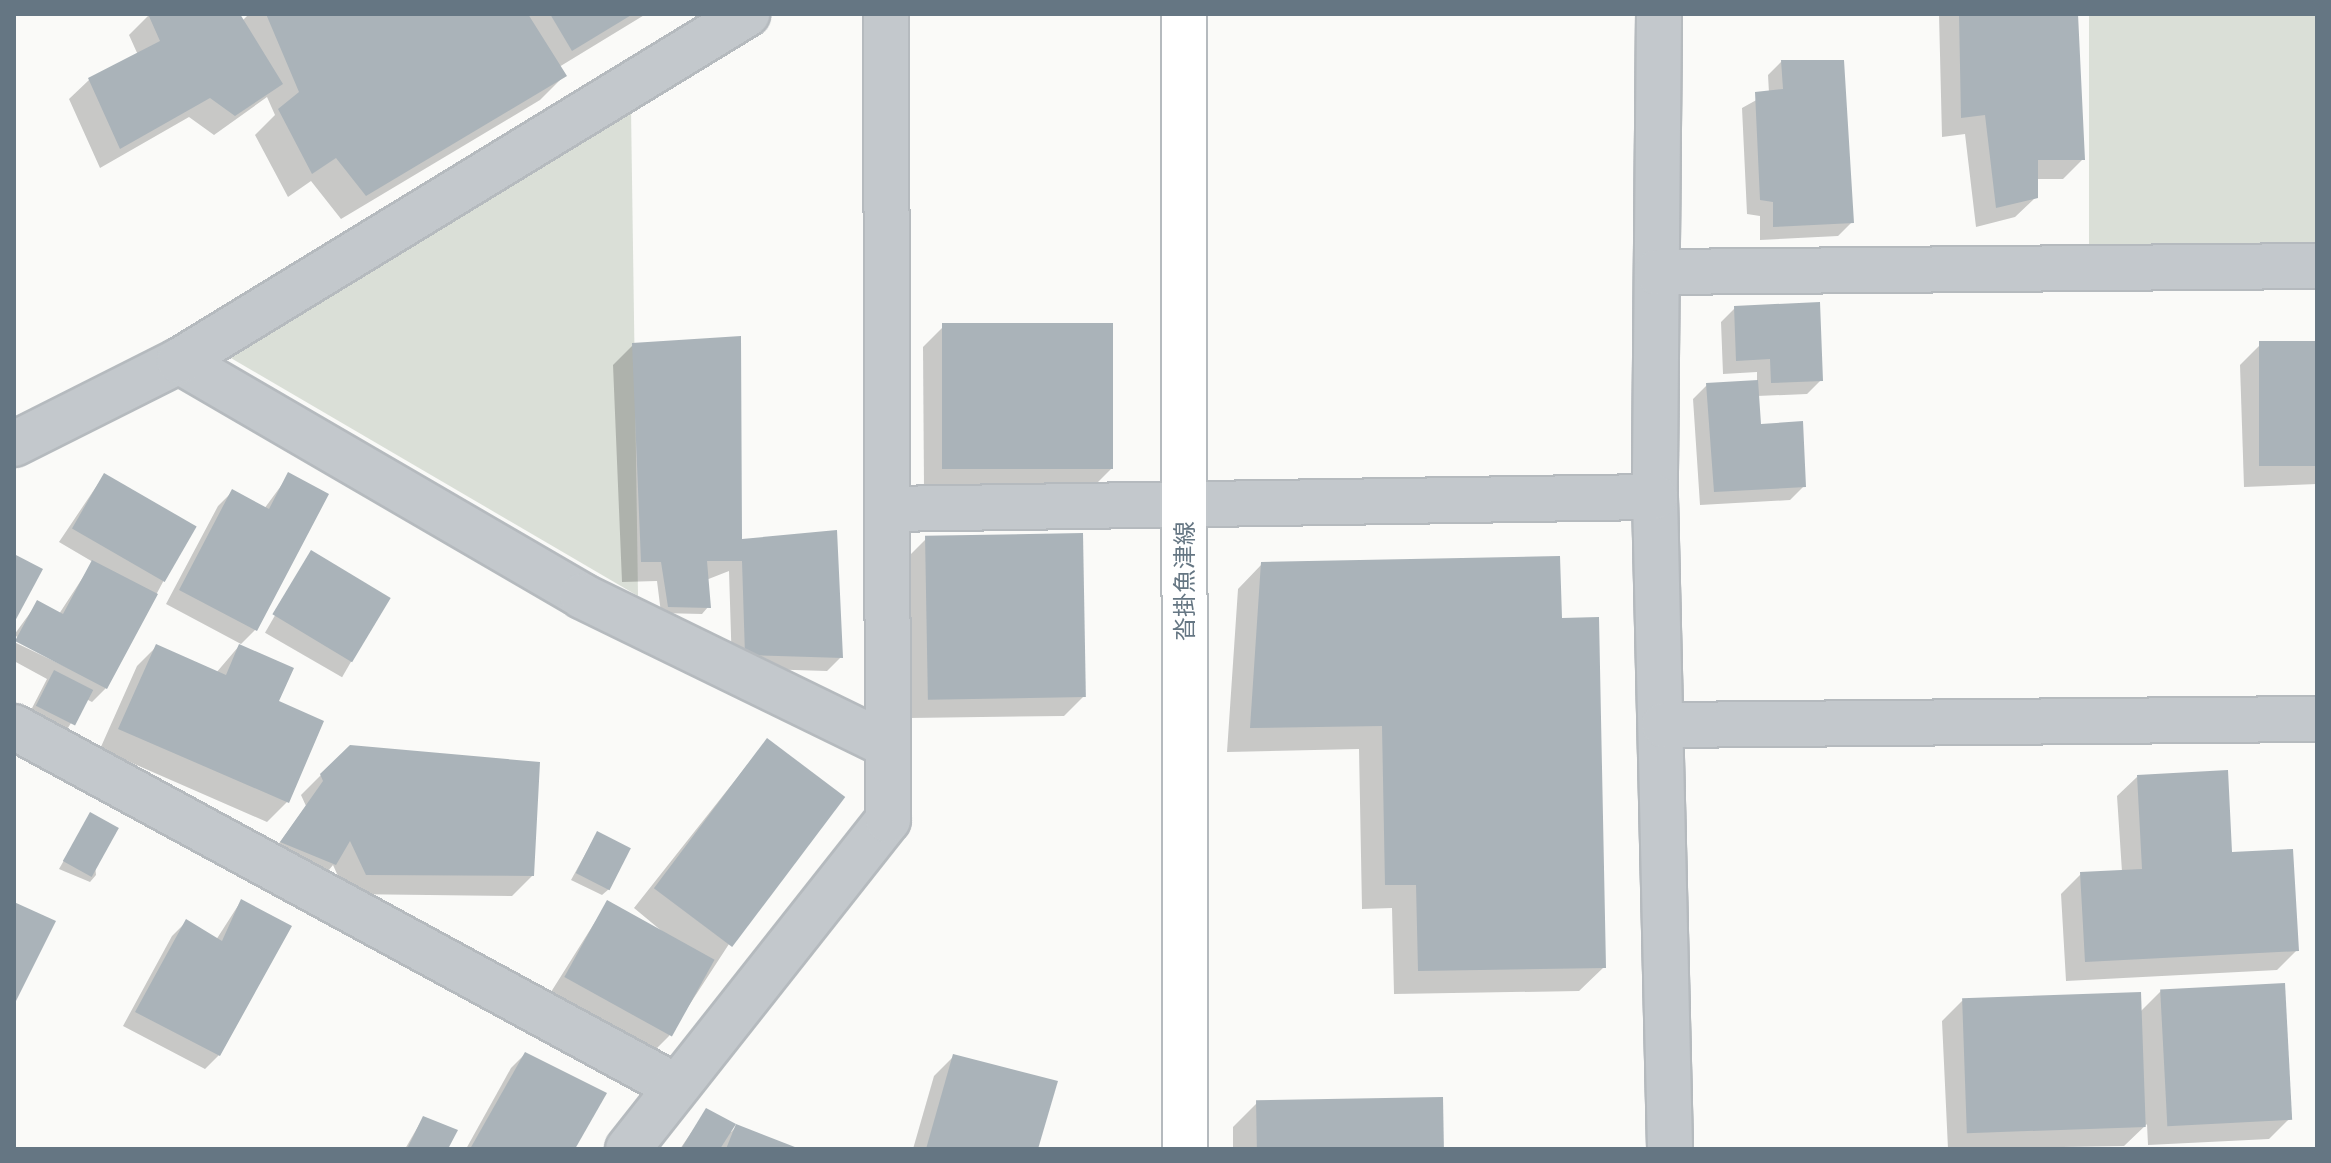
<!DOCTYPE html>
<html>
<head>
<meta charset="utf-8">
<style>
	body { margin:0 }
	#map { position:relative; width:2331px; height:1163px; overflow:hidden; background:#fafaf8; font-family:"Varela Round","Noto Sans JP",sans-serif }
	div>[style] { position:absolute }
	.green>* { inset:0; background:#dadfd7; transform-origin:0 0 }
	.shadow>* { inset:0; background:#0003; transform-origin:0 0 }
	.building>* { inset:0; background:#aab3b9; transform-origin:0 0 }
	.roads { filter:drop-shadow(2px 0 #b5babe) drop-shadow(-2px 0 #b5babe) drop-shadow(0 2px #b5babe) drop-shadow(0 -2px #b5babe) }
	.minor>* { height:44px; margin:-22px; padding:0 22px; transform-origin:22px; border-radius:22px; background:#c3c8cc }
	.major>* { height:44px; margin:-22px; padding:0 22px; transform-origin:22px; border-radius:22px; background:#fff }
	span { translate:-50% -50%; white-space:nowrap; text-align:center; line-height:1.15; -webkit-text-stroke:8px #fff; paint-order:stroke }
	.street-label { font-size:24px; color:#657683 }
	.frame { position:absolute; inset:0; border:16px solid #657683; pointer-events:none }
</style>
</head>
<body>
<div id="map">
	<div class="green">
		<div style="left:2089px;top:14px;width:228px;height:231px"></div>
		<div style="clip-path:polygon(631px 109px,638px 596px,224px 354px)"></div>
	</div>
	<div class="shadow">
		<div style="clip-path:polygon(150px 14px,238px 14px,242px 21px,249px 14px,646px 14px,559px 67px,564px 76px,540px 100px,341px 219px,311px 181px,288px 197px,255px 135px,275px 115px,267px 97px,214px 135px,189px 117px,100px 168px,69px 99px,89px 80px,138px 55px,129px 35px)"></div>
		<div style="clip-path:polygon(1939px 14px,2076px 14px,2083px 159px,2063px 179px,2036px 179px,2036px 197px,2015px 217px,1976px 227px,1965px 134px,1942px 137px)"></div>
		<div style="clip-path:polygon(1782px 61px,1852px 222px,1838px 236px,1760px 240px,1760px 216px,1747px 214px,1742px 108px,1769px 93px,1768px 75px)"></div>
		<div style="clip-path:polygon(1735px 308px,1821px 380px,1807px 394px,1757px 396px,1759px 427px,1804px 486px,1790px 500px,1700px 505px,1693px 399px,1707px 385px,1757px 382px,1757px 372px,1723px 374px,1721px 322px)"></div>
		<div style="clip-path:polygon(943px 327px,1112px 468px,1092px 488px,924px 489px,923px 347px)"></div>
		<div style="clip-path:polygon(2317px 343px,2317px 484px,2244px 487px,2240px 365px,2260px 345px)"></div>
		<div style="clip-path:polygon(633px 345px,740px 541px,841px 657px,827px 671px,732px 668px,729px 571px,706px 580px,708px 607px,702px 614px,661px 613px,657px 581px,622px 582px,613px 365px)"></div>
		<div style="clip-path:polygon(104px 475px,164px 580px,106px 688px,92px 702px,86px 699px,66px 731px,30px 712px,47px 679px,14px 661px,14px 642px,104px 685px,14px 635px,38px 602px,59px 614px,93px 562px,59px 542px)"></div>
		<div style="clip-path:polygon(289px 475px,326px 495px,255px 630px,241px 644px,166px 604px,218px 506px,232px 492px,264px 509px)"></div>
		<div style="clip-path:polygon(926px 539px,1084px 696px,1064px 716px,909px 718px,906px 559px)"></div>
		<div style="left:311px;top:553px;width:89px;height:92px;rotate:30deg"></div>
		<div style="clip-path:polygon(1262px 564px,1560px 620px,1604px 967px,1579px 991px,1394px 994px,1392px 908px,1362px 909px,1359px 749px,1227px 752px,1238px 589px)"></div>
		<div style="clip-path:polygon(157px 646px,216px 673px,239px 646px,276px 702px,287px 802px,267px 822px,100px 749px,137px 666px)"></div>
		<div style="clip-path:polygon(767px 740px,729px 944px,669px 1036px,655px 1050px,551px 992px,607px 903px,669px 937px,634px 908px)"></div>
		<div style="clip-path:polygon(321px 775px,532px 876px,512px 896px,346px 894px,333px 865px,328px 871px,275px 849px,306px 806px,301px 795px)"></div>
		<div style="clip-path:polygon(2137px 777px,2230px 854px,2297px 950px,2277px 970px,2066px 981px,2061px 894px,2081px 874px,2122px 872px,2117px 796px)"></div>
		<div style="clip-path:polygon(90px 815px,96px 875px,90px 882px,59px 869px)"></div>
		<div style="clip-path:polygon(597px 833px,609px 889px,602px 895px,571px 880px)"></div>
		<div style="clip-path:polygon(241px 901px,219px 1055px,205px 1069px,123px 1026px,172px 936px,186px 922px,216px 940px)"></div>
		<div style="clip-path:polygon(2161px 991px,2289px 1119px,2269px 1139px,2148px 1145px,2147px 1124px,2124px 1146px,1948px 1149px,1942px 1021px,1962px 1001px,2140px 1012px)"></div>
		<div style="clip-path:polygon(525px 1054px,573px 1149px,466px 1149px,511px 1068px)"></div>
		<div style="clip-path:polygon(954px 1056px,1035px 1149px,913px 1149px,934px 1076px)"></div>
		<div style="clip-path:polygon(1257px 1103px,1442px 1149px,1233px 1149px,1233px 1127px)"></div>
		<div style="clip-path:polygon(706px 1111px,731px 1132px,737px 1126px,795px 1149px,680px 1149px)"></div>
		<div style="clip-path:polygon(423px 1118px,446px 1149px,405px 1149px)"></div>
	</div>
	<div class="building">
		<div style="clip-path:polygon(148px 14px,240px 14px,283px 84px,235px 116px,210px 98px,120px 149px,88px 78px,160px 41px)"></div>
		<div style="clip-path:polygon(266px 14px,528px 14px,567px 76px,366px 196px,336px 158px,312px 174px,278px 109px,299px 92px)"></div>
		<div style="clip-path:polygon(550px 14px,633px 14px,572px 51px)"></div>
		<div style="clip-path:polygon(1959px 14px,2078px 14px,2085px 160px,2038px 160px,2038px 198px,1996px 208px,1985px 115px,1961px 118px)"></div>
		<div style="clip-path:polygon(1781px 60px,1844px 60px,1854px 223px,1773px 227px,1773px 202px,1760px 200px,1755px 92px,1783px 89px)"></div>
		<div style="clip-path:polygon(1820px 302px,1823px 381px,1771px 383px,1770px 359px,1736px 361px,1734px 306px)"></div>
		<div style="left:1113px;top:323px;width:146px;height:171px;rotate:90deg"></div>
		<div style="clip-path:polygon(741px 336px,742px 539px,837px 530px,843px 658px,745px 655px,742px 561px,707px 561px,711px 608px,668px 607px,661px 562px,641px 562px,632px 343px)"></div>
		<div style="left:2317px;top:341px;width:125px;height:58px;rotate:90deg"></div>
		<div style="clip-path:polygon(1758px 380px,1761px 424px,1803px 421px,1806px 487px,1714px 492px,1706px 383px)"></div>
		<div style="clip-path:polygon(288px 472px,329px 494px,257px 631px,179px 590px,232px 489px,269px 509px)"></div>
		<div style="left:104px;top:473px;width:107px;height:64px;rotate:30deg"></div>
		<div style="left:1083px;top:533px;width:164px;height:158px;rotate:89deg"></div>
		<div style="left:311px;top:550px;width:93px;height:75px;rotate:31deg"></div>
		<div style="clip-path:polygon(14px 554px,43px 569px,14px 623px)"></div>
		<div style="clip-path:polygon(1560px 556px,1562px 618px,1599px 617px,1606px 968px,1418px 971px,1416px 885px,1385px 885px,1382px 726px,1250px 728px,1261px 562px)"></div>
		<div style="clip-path:polygon(92px 560px,158px 594px,107px 689px,15px 641px,37px 600px,63px 614px)"></div>
		<div style="clip-path:polygon(156px 644px,226px 675px,239px 644px,294px 668px,279px 701px,324px 721px,289px 803px,118px 729px)"></div>
		<div style="left:54px;top:670px;width:44px;height:40px;rotate:27deg"></div>
		<div style="left:767px;top:738px;width:98px;height:188px;rotate:37deg"></div>
		<div style="clip-path:polygon(350px 745px,540px 762px,534px 876px,366px 875px,350px 841px,336px 865px,280px 842px,323px 781px,320px 774px)"></div>
		<div style="clip-path:polygon(2228px 770px,2232px 852px,2293px 849px,2299px 951px,2085px 962px,2080px 872px,2142px 869px,2137px 775px)"></div>
		<div style="left:90px;top:812px;width:33px;height:56px;rotate:29deg"></div>
		<div style="left:597px;top:831px;width:38px;height:47px;rotate:27deg"></div>
		<div style="clip-path:polygon(241px 899px,292px 926px,220px 1056px,135px 1012px,186px 919px,222px 941px)"></div>
		<div style="left:607px;top:900px;width:123px;height:88px;rotate:29deg"></div>
		<div style="clip-path:polygon(14px 902px,56px 921px,14px 1005px)"></div>
		<div style="left:2285px;top:983px;width:137px;height:125px;rotate:87deg"></div>
		<div style="left:2141px;top:992px;width:135px;height:179px;rotate:88deg"></div>
		<div style="clip-path:polygon(525px 1052px,607px 1093px,575px 1149px,470px 1149px)"></div>
		<div style="clip-path:polygon(953px 1054px,1058px 1081px,1038px 1149px,926px 1149px)"></div>
		<div style="left:1443px;top:1097px;width:52px;height:187px;rotate:89deg"></div>
		<div style="clip-path:polygon(706px 1108px,736px 1124px,720px 1149px,681px 1149px)"></div>
		<div style="clip-path:polygon(423px 1116px,458px 1130px,448px 1149px,407px 1149px)"></div>
		<div style="clip-path:polygon(736px 1124px,800px 1149px,726px 1149px)"></div>
	</div>
	<div class="roads">
		<div class="minor">
			<div style="left:1659px;top:14px;width:483px;rotate:90.5deg"></div>
			<div style="left:1655px;top:497px;width:652px;rotate:88.68deg"></div>
			<div style="left:1657px;top:272px;width:660px;rotate:-0.52deg"></div>
			<div style="left:179px;top:361px;width:467px;rotate:30.2deg"></div>
			<div style="left:582px;top:596px;width:337px;rotate:26deg"></div>
			<div style="left:14px;top:444px;width:185px;rotate:-26.7deg"></div>
			<div style="left:179px;top:361px;width:666px;rotate:-31.42deg"></div>
			<div style="left:887px;top:509px;width:768px;rotate:-0.9deg"></div>
			<div style="left:1664px;top:725px;width:653px;rotate:-0.53deg"></div>
			<div style="left:14px;top:727px;width:752px;rotate:28.51deg"></div>
			<div style="left:628px;top:1149px;width:419px;rotate:-51.7deg"></div>
			<div style="left:888px;top:820px;width:806px;rotate:-90.14deg"></div>
		</div>
		<div class="major">
			<div style="left:1184px;top:14px;width:1135px;rotate:89.95deg"></div>
		</div>
	</div>
	<div class="street-label">
		<span style="left:1186px;top:581px;rotate:-90deg">沓掛魚津線</span>
	</div>
	<div class="frame"></div>
</div>
</body>
</html>
